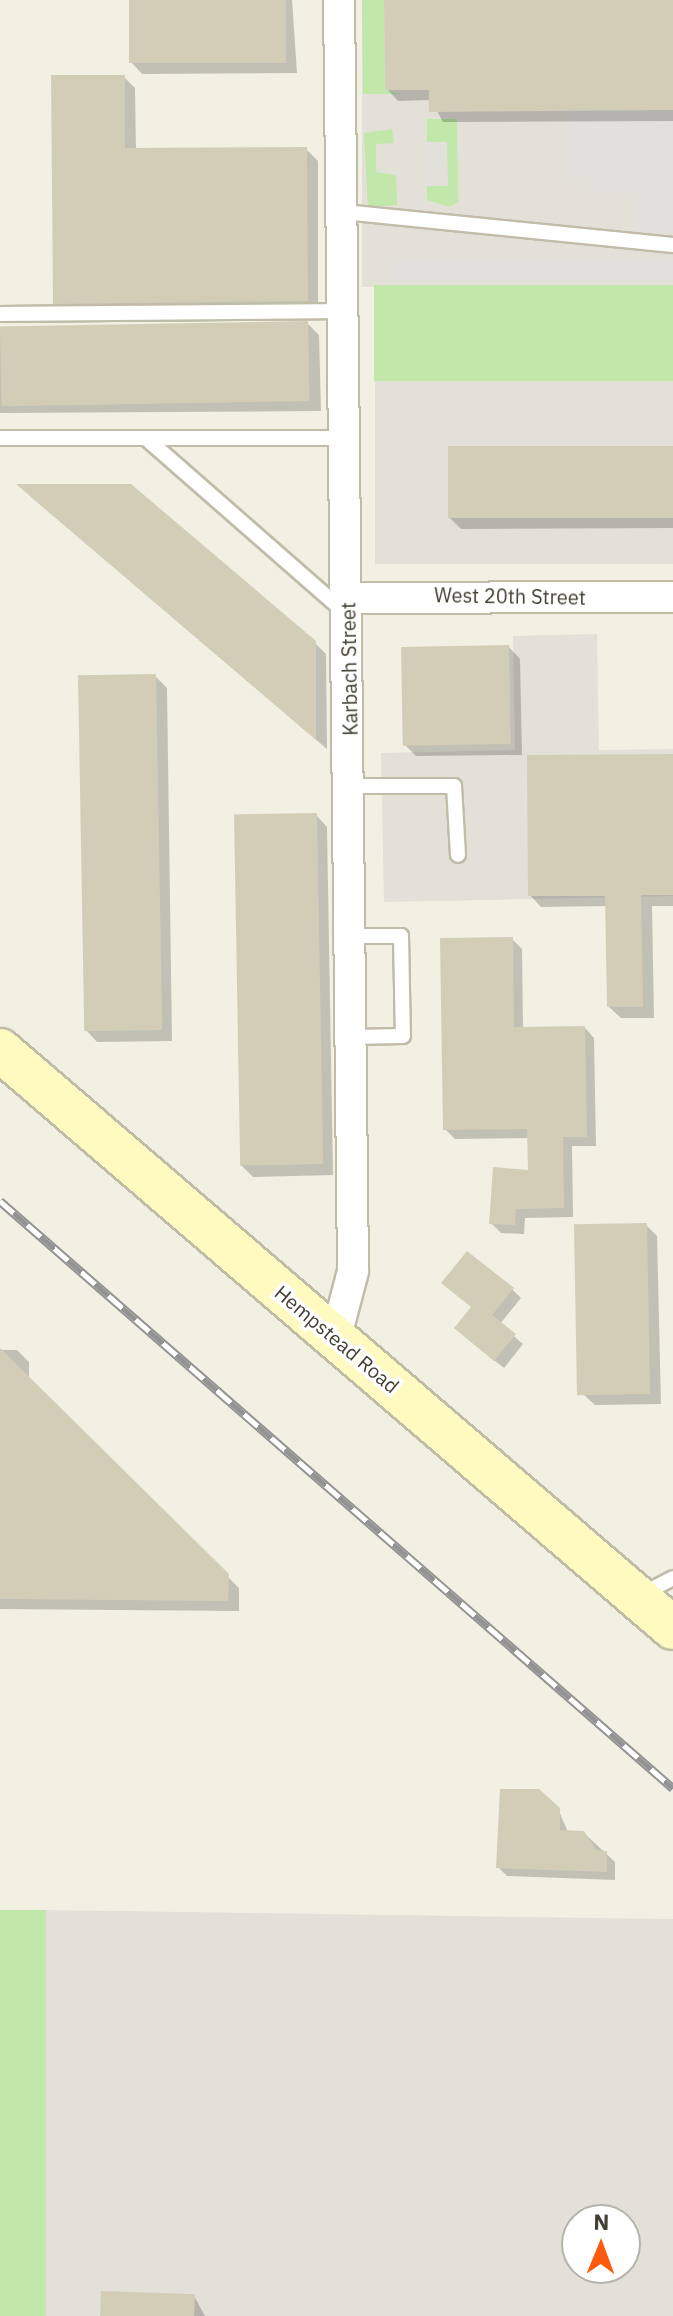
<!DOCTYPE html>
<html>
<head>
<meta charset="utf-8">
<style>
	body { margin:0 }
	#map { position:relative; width:673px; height:2316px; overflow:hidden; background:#f2f0e3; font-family:"IBM Plex Sans",sans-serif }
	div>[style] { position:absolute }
	.industrial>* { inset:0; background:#e3e0d8; transform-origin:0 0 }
	.green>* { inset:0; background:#c1e8aa; transform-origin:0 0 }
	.parking>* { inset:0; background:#e2e0db; transform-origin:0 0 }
	.shadow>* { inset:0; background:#0003 }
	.building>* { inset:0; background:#d3cdb8; transform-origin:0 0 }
	.roads { filter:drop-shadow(2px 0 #c0bca8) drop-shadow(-2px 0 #c0bca8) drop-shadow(0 2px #c0bca8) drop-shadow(0 -2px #c0bca8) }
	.service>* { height:14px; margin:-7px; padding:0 7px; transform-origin:7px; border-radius:7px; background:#fff }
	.minor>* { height:30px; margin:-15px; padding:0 15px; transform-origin:15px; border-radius:15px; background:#fff }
	.secondary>* { height:42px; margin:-21px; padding:0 21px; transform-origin:21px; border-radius:21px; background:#fffabf }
	.rail>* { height:9px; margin-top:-4.5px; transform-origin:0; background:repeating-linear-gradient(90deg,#fff 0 18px,#939393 0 36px); box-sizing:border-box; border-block:2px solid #939393 }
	span { translate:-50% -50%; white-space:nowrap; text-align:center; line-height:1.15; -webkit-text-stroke:7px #fff; paint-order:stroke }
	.street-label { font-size:20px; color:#434033 }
	.north { position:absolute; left:561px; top:2204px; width:80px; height:80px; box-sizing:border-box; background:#fff; border:2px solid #b4b3ad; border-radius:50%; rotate:1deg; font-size:22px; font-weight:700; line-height:32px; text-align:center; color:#434033 }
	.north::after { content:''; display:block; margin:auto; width:28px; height:36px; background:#fe5a0d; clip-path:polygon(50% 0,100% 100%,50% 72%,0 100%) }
</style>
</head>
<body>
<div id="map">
	<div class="industrial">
		<div style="left:362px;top:0;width:311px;height:287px"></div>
		<div style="left:673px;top:381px;width:183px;height:298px;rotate:90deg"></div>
		<div style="clip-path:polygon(597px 634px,599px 750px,673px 749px,673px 896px,384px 902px,381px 753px,515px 750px,513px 636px)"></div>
		<div style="clip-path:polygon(evenodd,46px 1910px,673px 1919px,673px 2316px,42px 2316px,46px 1910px,577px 2220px,625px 2220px,625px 2268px,577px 2268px,577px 2220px)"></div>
	</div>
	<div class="green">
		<div style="clip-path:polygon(362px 0,384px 0,385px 90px,403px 94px,363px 94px)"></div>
		<div style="clip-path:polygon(427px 119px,457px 119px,458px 202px,450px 207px,427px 200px,427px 186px,448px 186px,447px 142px,427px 142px)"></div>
		<div style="clip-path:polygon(392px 129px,394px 143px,376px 144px,376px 172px,396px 175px,397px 205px,368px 207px,364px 133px)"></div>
		<div style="left:673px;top:285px;width:96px;height:299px;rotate:90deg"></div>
		<div style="left:0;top:1910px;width:46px;height:406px"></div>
	</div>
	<div class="parking">
		<div style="clip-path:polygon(673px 110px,673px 232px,636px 232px,636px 193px,597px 193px,566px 175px,566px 111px)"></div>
		<div style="left:427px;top:142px;width:20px;height:44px"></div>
		<div style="left:673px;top:258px;width:27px;height:285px;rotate:90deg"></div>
	</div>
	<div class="shadow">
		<div style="clip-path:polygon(131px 0,292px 0,297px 73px,142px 74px,131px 62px)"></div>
		<div style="clip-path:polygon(386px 0,673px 0,673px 121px,443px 122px,431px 100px,398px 101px,387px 89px)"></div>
		<div style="clip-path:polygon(124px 77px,135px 88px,136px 150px,306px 149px,318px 161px,318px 312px,66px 314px,55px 303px)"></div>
		<div style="clip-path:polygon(307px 323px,319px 335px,321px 411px,0 413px,0 330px)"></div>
		<div style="clip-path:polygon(673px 449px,673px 528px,461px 529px,449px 517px)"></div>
		<div style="clip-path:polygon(30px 496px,314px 642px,326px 654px,327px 749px)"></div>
		<div style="clip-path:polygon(509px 647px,520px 659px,522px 755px,416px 756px,405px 745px)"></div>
		<div style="clip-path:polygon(155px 676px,167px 688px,172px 1041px,97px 1042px,86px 1030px)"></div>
		<div style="clip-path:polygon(673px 756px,673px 906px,652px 906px,654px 1018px,621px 1018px,609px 1007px,608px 906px,541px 907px,530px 895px)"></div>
		<div style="clip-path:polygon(316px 815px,327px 827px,333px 1175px,253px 1177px,241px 1165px)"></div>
		<div style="clip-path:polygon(512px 939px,522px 949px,523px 1029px,585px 1028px,594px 1038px,596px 1146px,572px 1146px,573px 1217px,525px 1218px,524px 1234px,501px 1233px,491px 1223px,530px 1172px,529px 1138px,455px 1139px,445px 1129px)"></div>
		<div style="clip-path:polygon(646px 1225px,657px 1236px,661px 1404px,595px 1405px,583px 1394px)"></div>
		<div style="clip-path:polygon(512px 1289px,521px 1298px,500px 1324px,523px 1344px,504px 1368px,465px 1337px,473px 1308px)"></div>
		<div style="clip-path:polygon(0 1350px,17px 1350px,29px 1362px,29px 1380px,239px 1588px,239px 1611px,0 1609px)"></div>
		<div style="clip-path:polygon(558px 1809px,568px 1832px,584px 1833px,615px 1862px,615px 1880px,507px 1876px,498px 1867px)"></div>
		<div style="clip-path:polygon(194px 2296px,205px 2316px,102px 2316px)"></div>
	</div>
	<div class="building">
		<div style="left:129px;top:0;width:157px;height:63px"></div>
		<div style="clip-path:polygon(384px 0,673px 0,673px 110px,429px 112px,429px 90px,385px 90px)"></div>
		<div style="clip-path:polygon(51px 75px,125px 75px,125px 148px,307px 147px,308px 301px,53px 304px)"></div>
		<div style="left:308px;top:321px;width:80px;height:308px;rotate:89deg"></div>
		<div style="left:448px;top:446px;width:225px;height:72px"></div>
		<div style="clip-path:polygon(16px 484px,131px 484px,316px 641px,316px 740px)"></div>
		<div style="left:509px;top:645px;width:99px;height:108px;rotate:89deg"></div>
		<div style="left:156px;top:674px;width:356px;height:78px;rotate:89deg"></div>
		<div style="clip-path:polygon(673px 754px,673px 895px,641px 895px,643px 1007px,607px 1007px,605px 896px,528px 896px,527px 755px)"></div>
		<div style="left:317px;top:813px;width:351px;height:83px;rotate:89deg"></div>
		<div style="clip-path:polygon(513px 937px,514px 1027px,585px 1026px,587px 1137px,563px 1137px,564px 1208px,516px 1209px,515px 1225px,489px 1224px,493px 1167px,528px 1170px,527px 1129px,443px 1130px,440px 938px)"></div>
		<div style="left:647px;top:1223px;width:171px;height:73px;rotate:89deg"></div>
		<div style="clip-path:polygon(467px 1251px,514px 1288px,492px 1315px,516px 1334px,494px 1361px,454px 1328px,471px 1307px,441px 1283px)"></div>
		<div style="clip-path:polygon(0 1348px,229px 1574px,228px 1601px,0 1599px)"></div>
		<div style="clip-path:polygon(500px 1789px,539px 1789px,560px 1808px,560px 1830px,584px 1831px,596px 1850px,607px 1851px,607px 1872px,496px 1868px)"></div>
		<div style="left:101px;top:2291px;width:94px;height:25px;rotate:2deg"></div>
	</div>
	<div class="roads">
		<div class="service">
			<div style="left:343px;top:212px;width:332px;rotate:5.7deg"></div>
			<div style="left:0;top:314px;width:344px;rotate:-0.5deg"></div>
			<div style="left:0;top:438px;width:345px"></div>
			<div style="left:148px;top:440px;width:259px;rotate:41.2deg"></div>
			<div style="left:351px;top:786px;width:103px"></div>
			<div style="left:454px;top:786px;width:69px;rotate:86.7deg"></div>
			<div style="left:352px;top:936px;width:49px"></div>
			<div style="left:401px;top:936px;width:100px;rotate:88.9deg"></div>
			<div style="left:403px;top:1036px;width:51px;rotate:178.9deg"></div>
			<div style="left:641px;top:1595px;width:36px;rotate:-28deg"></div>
		</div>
		<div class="minor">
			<div style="left:348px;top:598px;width:325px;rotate:-0.2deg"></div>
			<div style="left:336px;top:1336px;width:67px;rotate:-75.3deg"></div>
			<div style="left:353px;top:1271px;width:1271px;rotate:-90.63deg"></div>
		</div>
		<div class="secondary">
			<div style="left:0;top:1050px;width:887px;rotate:40.66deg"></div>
		</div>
	</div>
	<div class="rail">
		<div style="left:0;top:1201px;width:893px;rotate:41.1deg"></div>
	</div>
	<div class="street-label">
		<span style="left:510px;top:596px;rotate:1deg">West 20th Street</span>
		<span style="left:349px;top:669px;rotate:-91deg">Karbach Street</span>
		<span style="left:337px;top:1339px;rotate:40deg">Hempstead Road</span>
	</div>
	<div class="north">N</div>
</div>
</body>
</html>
